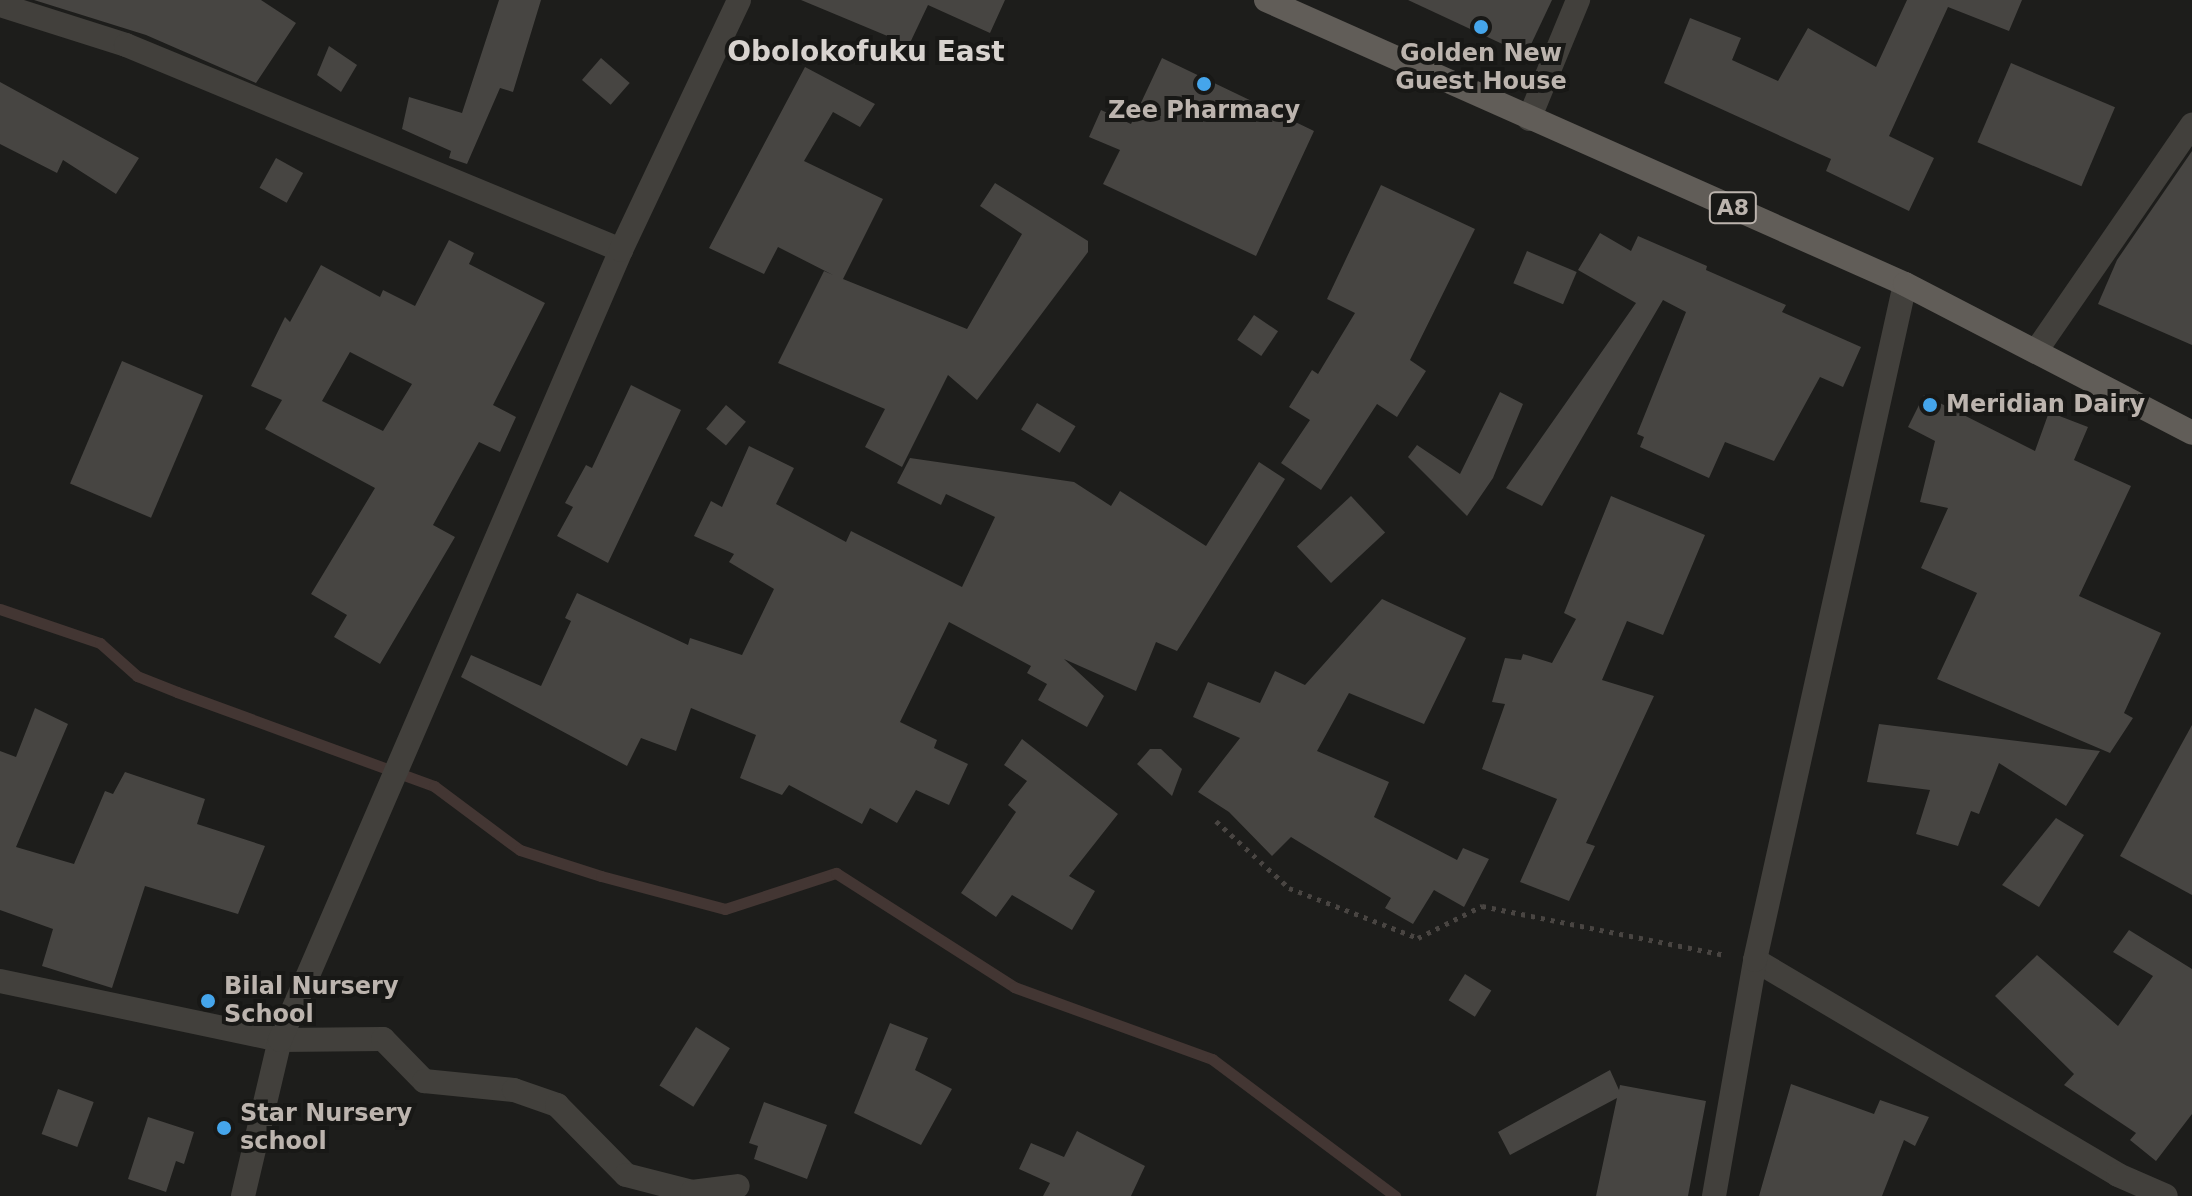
<!DOCTYPE html>
<html>
<head>
<meta charset="utf-8">
<style>
	body { margin:0 }
	#map { position:relative; width:2192px; height:1196px; overflow:hidden; background:#1d1d1b; font-family:"DejaVu Sans",sans-serif }
	div>[style] { position:absolute }
	.stream>* { height:11px; margin:-5.5px; padding:0 5.5px; transform-origin:5.5px; border-radius:5.5px; background:#433633 }
	.building>* { inset:0; background:#474542; transform-origin:0 0 }
	.path>* { height:5px; margin-top:-2.5px; transform-origin:0; background:repeating-linear-gradient(90deg,#494542 0 4px,transparent 0 10px) }
	.minor>* { height:24px; margin:-12px; padding:0 12px; transform-origin:12px; border-radius:12px; background:#42403c }
	.tertiary>* { height:24px; margin:-12px; padding:0 12px; transform-origin:12px; border-radius:12px; background:#42403c }
	.primary>* { height:24px; margin:-12px; padding:0 12px; transform-origin:12px; border-radius:12px; background:#615d58 }
	.dots>* { width:22px; height:22px; translate:-50% -50%; box-sizing:border-box; border:4px solid #181816; border-radius:50% }
	span { translate:-50% -50%; white-space:nowrap; text-align:center; line-height:1.15; -webkit-text-stroke:8px #181816; paint-order:stroke }
	.shield-label span { padding:2px 6px; background:#181816; border:2px solid; border-radius:6px; -webkit-text-stroke-width:0 }
	.shield-label { font-size:22px; color:#bcb4ae; font-weight:700 }
	.poi-label { font-size:24px; color:#bcb4ae; font-weight:700 }
	.left { translate:0 -50%; text-align:left }
	.quarter-label { font-size:28px; color:#d8d3cf; font-weight:700 }
</style>
</head>
<body>
<div id="map">
	<div class="stream">
		<div style="left:0;top:609px;width:106px;rotate:18.8deg"></div>
		<div style="left:100px;top:643px;width:50px;rotate:41.7deg"></div>
		<div style="left:137px;top:676px;width:43px;rotate:21.8deg"></div>
		<div style="left:177px;top:692px;width:274px;rotate:20.1deg"></div>
		<div style="left:434px;top:786px;width:107px;rotate:36.7deg"></div>
		<div style="left:520px;top:850px;width:85px;rotate:17.8deg"></div>
		<div style="left:601px;top:876px;width:128px;rotate:14.9deg"></div>
		<div style="left:725px;top:909px;width:117px;rotate:-18deg"></div>
		<div style="left:836px;top:873px;width:211px;rotate:32.6deg"></div>
		<div style="left:1014px;top:987px;width:211px;rotate:20deg"></div>
		<div style="left:1212px;top:1059px;width:229px;rotate:36.8deg"></div>
	</div>
	<div class="building">
		<div style="clip-path:polygon(34px 0,261px 0,296px 23px,256px 83px,146px 35px)"></div>
		<div style="clip-path:polygon(499px 0,541px 0,513px 92px,500px 88px,467px 164px,449px 158px,451px 151px,402px 129px,409px 97px,462px 113px)"></div>
		<div style="clip-path:polygon(801px 0,1005px 0,990px 33px,928px 5px,909px 45px)"></div>
		<div style="clip-path:polygon(1408px 0,1552px 0,1526px 55px)"></div>
		<div style="clip-path:polygon(1907px 0,2022px 0,2009px 31px,1948px 7px,1889px 136px,1934px 158px,1909px 211px,1826px 171px,1831px 159px,1664px 83px,1690px 18px,1741px 38px,1732px 60px,1778px 81px,1808px 28px,1876px 67px)"></div>
		<div style="clip-path:polygon(329px 46px,357px 65px,341px 92px,317px 75px)"></div>
		<div style="left:601px;top:58px;width:38px;height:29px;rotate:41deg"></div>
		<div style="clip-path:polygon(1162px 58px,1314px 131px,1256px 256px,1103px 184px,1120px 150px,1089px 137px,1101px 110px,1131px 124px)"></div>
		<div style="left:2011px;top:63px;width:113px;height:86px;rotate:23deg"></div>
		<div style="clip-path:polygon(805px 67px,875px 104px,860px 127px,833px 112px,804px 161px,883px 199px,843px 279px,967px 329px,1022px 234px,980px 206px,995px 183px,1088px 241px,1088px 252px,977px 400px,948px 375px,902px 467px,865px 447px,885px 409px,778px 363px,824px 271px,833px 275px,778px 247px,764px 274px,709px 248px)"></div>
		<div style="clip-path:polygon(0 82px,139px 158px,116px 194px,63px 160px,57px 173px,0 144px)"></div>
		<div style="clip-path:polygon(2192px 151px,2192px 345px,2098px 304px,2117px 260px)"></div>
		<div style="left:276px;top:158px;width:31px;height:34px;rotate:29deg"></div>
		<div style="clip-path:polygon(1381px 185px,1475px 229px,1410px 360px,1426px 371px,1397px 417px,1377px 404px,1321px 490px,1281px 463px,1310px 420px,1289px 407px,1312px 370px,1318px 374px,1355px 313px,1327px 299px)"></div>
		<div style="clip-path:polygon(1600px 233px,1631px 251px,1638px 236px,1707px 266px,1706px 270px,1786px 305px,1782px 312px,1861px 347px,1843px 387px,1820px 377px,1774px 461px,1725px 442px,1709px 478px,1640px 447px,1644px 437px,1637px 434px,1686px 312px,1663px 300px,1542px 506px,1506px 488px,1636px 303px,1578px 270px)"></div>
		<div style="clip-path:polygon(evenodd,449px 240px,474px 253px,469px 264px,545px 303px,493px 405px,516px 417px,500px 452px,479px 442px,433px 525px,455px 537px,380px 664px,334px 637px,347px 615px,311px 594px,375px 488px,265px 429px,282px 400px,251px 386px,285px 317px,290px 322px,321px 265px,380px 297px,383px 290px,415px 306px,449px 240px,350px 352px,412px 384px,383px 431px,322px 401px,350px 352px)"></div>
		<div style="left:1527px;top:251px;width:54px;height:35px;rotate:23deg"></div>
		<div style="left:1254px;top:315px;width:29px;height:30px;rotate:34deg"></div>
		<div style="left:122px;top:361px;width:88px;height:133px;rotate:23deg"></div>
		<div style="clip-path:polygon(631px 385px,681px 410px,608px 563px,557px 536px,573px 507px,565px 503px,586px 465px,592px 468px)"></div>
		<div style="clip-path:polygon(1500px 392px,1523px 404px,1493px 478px,1467px 516px,1408px 457px,1417px 445px,1460px 474px)"></div>
		<div style="clip-path:polygon(1924px 395px,2035px 451px,2049px 412px,2088px 427px,2074px 460px,2131px 486px,2079px 596px,2161px 633px,2124px 713px,2133px 718px,2110px 753px,1937px 679px,1977px 593px,1921px 568px,1948px 508px,1920px 502px,1935px 441px,1908px 427px)"></div>
		<div style="left:1037px;top:403px;width:45px;height:31px;rotate:31deg"></div>
		<div style="left:726px;top:405px;width:26px;height:31px;rotate:40deg"></div>
		<div style="clip-path:polygon(749px 446px,794px 468px,776px 504px,846px 542px,851px 531px,962px 587px,995px 517px,946px 494px,941px 505px,897px 483px,910px 458px,1074px 482px,1111px 506px,1120px 491px,1206px 546px,1259px 462px,1285px 479px,1177px 651px,1156px 642px,1136px 691px,1064px 659px,1104px 696px,1087px 727px,1038px 700px,1047px 684px,1027px 673px,1031px 666px,949px 622px,900px 722px,937px 740px,934px 748px,968px 764px,949px 805px,916px 790px,897px 823px,870px 808px,862px 824px,789px 785px,782px 795px,740px 778px,756px 735px,691px 708px,676px 751px,641px 738px,627px 766px,461px 677px,471px 655px,541px 686px,571px 621px,565px 618px,577px 593px,688px 645px,690px 638px,742px 655px,774px 589px,729px 562px,734px 554px,694px 536px,711px 501px,722px 507px)"></div>
		<div style="left:1351px;top:496px;width:50px;height:74px;rotate:47deg"></div>
		<div style="clip-path:polygon(1611px 496px,1705px 535px,1663px 635px,1627px 621px,1602px 680px,1654px 696px,1586px 843px,1595px 846px,1569px 901px,1520px 882px,1557px 799px,1482px 769px,1505px 704px,1492px 702px,1505px 658px,1521px 660px,1523px 654px,1552px 663px,1576px 619px,1564px 613px)"></div>
		<div style="clip-path:polygon(1382px 599px,1466px 638px,1424px 724px,1349px 693px,1317px 751px,1389px 782px,1374px 817px,1457px 860px,1463px 848px,1489px 859px,1464px 907px,1434px 890px,1413px 924px,1385px 908px,1391px 898px,1291px 837px,1272px 856px,1229px 812px,1198px 792px,1240px 738px,1193px 717px,1208px 682px,1260px 703px,1275px 671px,1305px 685px)"></div>
		<div style="clip-path:polygon(35px 708px,68px 724px,16px 847px,74px 864px,105px 791px,113px 794px,125px 772px,205px 799px,197px 824px,265px 846px,238px 914px,145px 886px,112px 988px,42px 966px,53px 929px,0 910px,0 751px,16px 757px)"></div>
		<div style="clip-path:polygon(1879px 724px,1952px 733px,2100px 751px,2066px 806px,1999px 763px,1979px 814px,1971px 811px,1958px 846px,1916px 834px,1930px 790px,1867px 782px)"></div>
		<div style="clip-path:polygon(2192px 725px,2192px 895px,2120px 856px)"></div>
		<div style="clip-path:polygon(1022px 739px,1118px 814px,1069px 876px,1095px 891px,1072px 930px,1012px 895px,996px 917px,961px 893px,1016px 812px,1008px 805px,1027px 781px,1004px 765px)"></div>
		<div style="clip-path:polygon(1150px 749px,1161px 749px,1182px 769px,1172px 796px,1137px 764px)"></div>
		<div style="clip-path:polygon(2056px 818px,2084px 835px,2039px 907px,2002px 885px)"></div>
		<div style="clip-path:polygon(2129px 930px,2192px 969px,2192px 1114px,2156px 1161px,2130px 1140px,2136px 1133px,2064px 1085px,2074px 1074px,1995px 996px,2037px 955px,2118px 1026px,2153px 976px,2113px 952px)"></div>
		<div style="left:1465px;top:974px;width:31px;height:31px;rotate:32deg"></div>
		<div style="clip-path:polygon(890px 1023px,928px 1038px,915px 1070px,952px 1089px,921px 1145px,854px 1113px)"></div>
		<div style="left:696px;top:1027px;width:40px;height:69px;rotate:32deg"></div>
		<div style="clip-path:polygon(1610px 1070px,1619px 1090px,1620px 1085px,1706px 1101px,1688px 1196px,1596px 1196px,1617px 1098px,1510px 1155px,1498px 1132px)"></div>
		<div style="clip-path:polygon(1791px 1084px,1874px 1114px,1880px 1100px,1929px 1117px,1915px 1146px,1904px 1140px,1882px 1196px,1759px 1196px)"></div>
		<div style="left:58px;top:1089px;width:38px;height:48px;rotate:20deg"></div>
		<div style="clip-path:polygon(764px 1102px,827px 1125px,807px 1179px,754px 1159px,758px 1146px,749px 1143px)"></div>
		<div style="clip-path:polygon(148px 1117px,194px 1132px,184px 1164px,176px 1161px,166px 1192px,128px 1179px)"></div>
		<div style="clip-path:polygon(1077px 1131px,1145px 1166px,1131px 1196px,1043px 1196px,1050px 1183px,1019px 1169px,1031px 1143px,1064px 1157px)"></div>
	</div>
	<div class="path">
		<div style="left:1216px;top:821px;width:99px;rotate:42.5deg"></div>
		<div style="left:1289px;top:888px;width:138px;rotate:21.2deg"></div>
		<div style="left:1418px;top:938px;width:72px;rotate:-26.6deg"></div>
		<div style="left:1482px;top:906px;width:249px;rotate:11.4deg"></div>
	</div>
	<div class="minor">
		<div style="left:0;top:5px;width:132px;rotate:17.6deg"></div>
		<div style="left:126px;top:45px;width:536px;rotate:22.5deg"></div>
		<div style="left:1529px;top:119px;width:129px;rotate:-67.6deg"></div>
		<div style="left:2036px;top:351px;width:275px;rotate:-55.4deg"></div>
		<div style="left:1755px;top:960px;width:422px;rotate:30.6deg"></div>
		<div style="left:2118px;top:1175px;width:52px;rotate:23.6deg"></div>
		<div style="left:0;top:981px;width:286px;rotate:11.9deg"></div>
		<div style="left:280px;top:1040px;width:103px;rotate:-0.6deg"></div>
		<div style="left:383px;top:1039px;width:59px;rotate:45.7deg"></div>
		<div style="left:424px;top:1081px;width:90px;rotate:5.7deg"></div>
		<div style="left:514px;top:1090px;width:46px;rotate:19.2deg"></div>
		<div style="left:557px;top:1105px;width:98px;rotate:45.4deg"></div>
		<div style="left:626px;top:1175px;width:68px;rotate:14.4deg"></div>
		<div style="left:692px;top:1192px;width:46px;rotate:-7.4deg"></div>
		<div style="left:1714px;top:1196px;width:240px;rotate:-80.1deg"></div>
		<div style="left:1755px;top:960px;width:692px;rotate:-77.49deg"></div>
	</div>
	<div class="tertiary">
		<div style="left:243px;top:1196px;width:160px;rotate:-76.7deg"></div>
		<div style="left:280px;top:1040px;width:860px;rotate:-66.65deg"></div>
		<div style="left:621px;top:250px;width:276px;rotate:-64.7deg"></div>
	</div>
	<div class="primary">
		<div style="left:1266px;top:0;width:699px;rotate:23.96deg"></div>
		<div style="left:1905px;top:284px;width:323px;rotate:27.4deg"></div>
	</div>
	<div class="dots">
		<div style="left:1481px;top:27px;background:#45a5eb"></div>
		<div style="left:1204px;top:84px;background:#45a5eb"></div>
		<div style="left:1930px;top:405px;background:#45a5eb"></div>
		<div style="left:208px;top:1001px;background:#45a5eb"></div>
		<div style="left:224px;top:1128px;background:#45a5eb"></div>
	</div>
	<div class="shield-label">
		<span style="left:1733px;top:208px">A8</span>
	</div>
	<div class="poi-label">
		<span style="left:1481px;top:68px">Golden New<br>Guest House</span>
		<span style="left:1204px;top:111px">Zee Pharmacy</span>
		<span class="left" style="left:1946px;top:405px">Meridian Dairy</span>
		<span class="left" style="left:224px;top:1001px">Bilal Nursery<br>School</span>
		<span class="left" style="left:240px;top:1128px">Star Nursery<br>school</span>
	</div>
	<div class="quarter-label">
		<span style="left:866px;top:52px">Obolokofuku East</span>
	</div>
</div>
</body>
</html>
